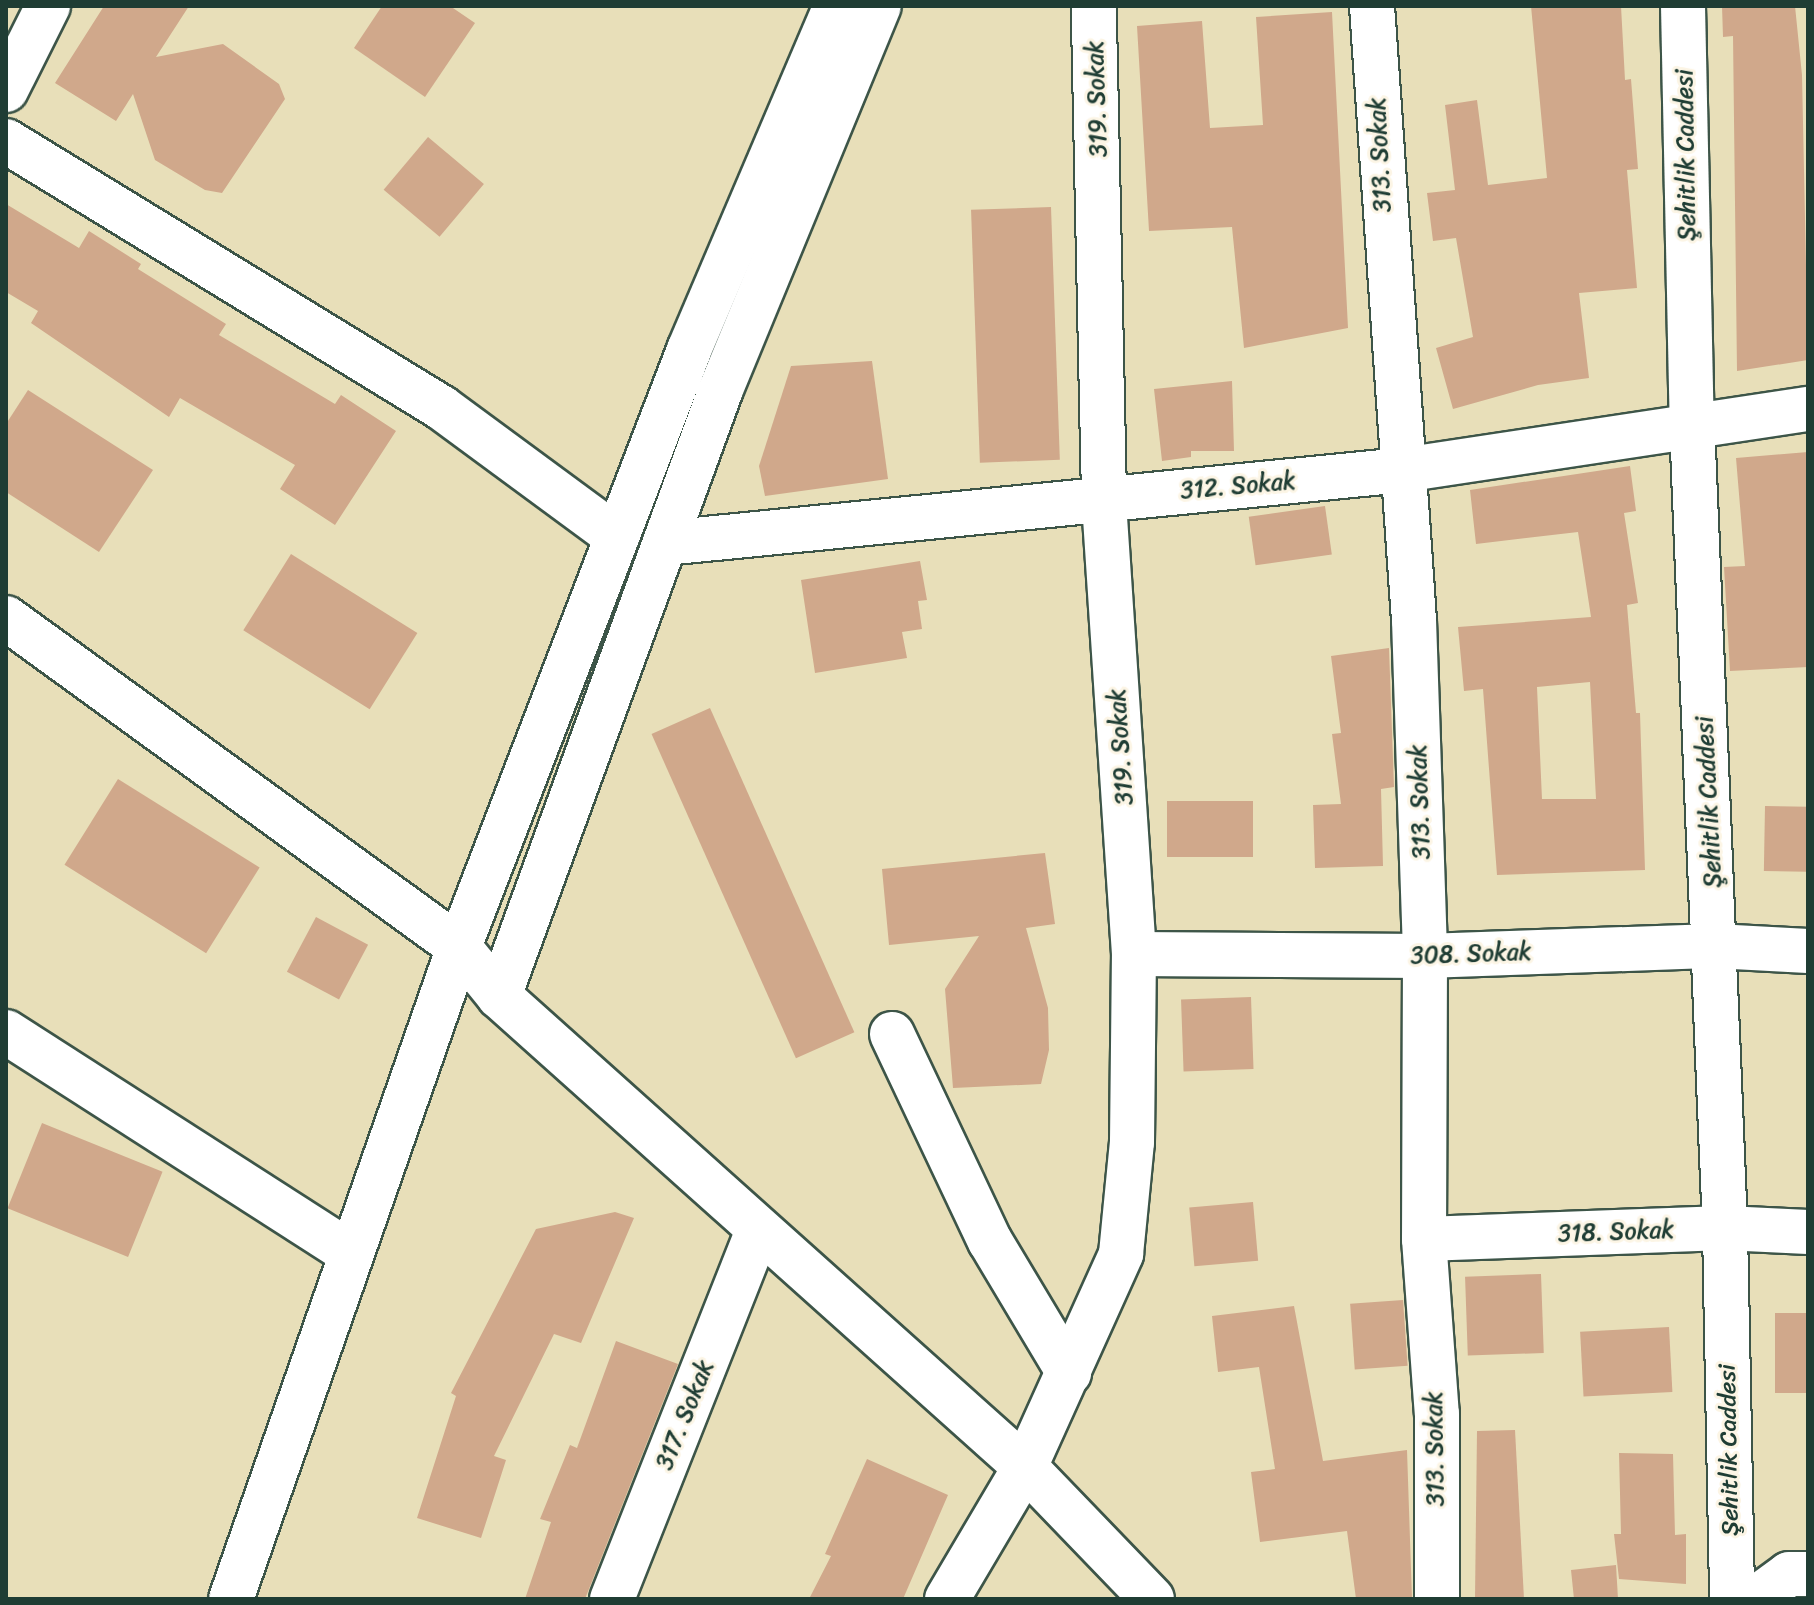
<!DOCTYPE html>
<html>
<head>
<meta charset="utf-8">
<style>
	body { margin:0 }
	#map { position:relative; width:1814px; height:1605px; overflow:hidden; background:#e8dfb9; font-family:Sriracha,sans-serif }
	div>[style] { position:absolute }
	.building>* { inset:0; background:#d0a88b; transform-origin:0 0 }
	.roads { filter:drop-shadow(2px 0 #3d5548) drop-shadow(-2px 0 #3d5548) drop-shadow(0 2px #3d5548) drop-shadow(0 -2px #3d5548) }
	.minor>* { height:44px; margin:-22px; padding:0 22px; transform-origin:22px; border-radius:22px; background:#fff }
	span { translate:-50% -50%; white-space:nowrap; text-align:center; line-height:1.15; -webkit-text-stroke:6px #fcf5e5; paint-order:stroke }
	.street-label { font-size:24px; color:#1f3d34 }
	.frame { position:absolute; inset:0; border:8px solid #1f3d34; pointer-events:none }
</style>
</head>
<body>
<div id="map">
	<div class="building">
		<div style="clip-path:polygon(104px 6px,189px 6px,156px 57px,223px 44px,279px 84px,285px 99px,222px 193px,205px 190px,155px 160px,133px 94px,116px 121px,55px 83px)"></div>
		<div style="clip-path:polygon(382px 6px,450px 6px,475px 23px,425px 97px,354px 48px)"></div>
		<div style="clip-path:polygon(1531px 6px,1621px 6px,1625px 80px,1631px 79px,1638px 169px,1627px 170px,1637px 288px,1579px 293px,1589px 378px,1538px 385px,1453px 409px,1436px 348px,1473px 337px,1456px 238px,1433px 241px,1427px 193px,1455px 190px,1445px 105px,1477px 100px,1488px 185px,1547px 178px)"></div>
		<div style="clip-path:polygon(1722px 6px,1795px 6px,1802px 75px,1808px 360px,1737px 371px,1733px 36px,1723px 37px)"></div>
		<div style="clip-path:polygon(1332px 12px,1348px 328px,1244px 348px,1232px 227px,1149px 231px,1137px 26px,1202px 21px,1210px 128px,1263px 125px,1256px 17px)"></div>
		<div style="left:428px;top:137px;width:73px;height:69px;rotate:40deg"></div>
		<div style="clip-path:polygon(6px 204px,79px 248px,89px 231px,141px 264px,138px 269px,226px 324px,219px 335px,335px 404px,341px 395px,396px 431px,335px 525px,280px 489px,295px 465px,180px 398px,169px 417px,31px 323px,38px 311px,6px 292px)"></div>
		<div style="left:1051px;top:207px;width:253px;height:80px;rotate:88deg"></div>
		<div style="clip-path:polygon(872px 361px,888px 479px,765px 496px,759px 466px,791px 366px)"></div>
		<div style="clip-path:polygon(1232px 381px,1234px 451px,1191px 451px,1191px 457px,1162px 461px,1154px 389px)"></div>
		<div style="clip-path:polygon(28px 390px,153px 470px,99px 552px,6px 492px,6px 424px)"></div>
		<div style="clip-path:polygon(1808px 452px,1808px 667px,1730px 671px,1724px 567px,1745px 566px,1736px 458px)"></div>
		<div style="clip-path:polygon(evenodd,1630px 466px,1636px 511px,1624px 513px,1638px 603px,1627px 605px,1636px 713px,1640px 713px,1645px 870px,1497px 875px,1483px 689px,1464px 691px,1458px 627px,1591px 617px,1578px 532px,1476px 544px,1470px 490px,1630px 466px,1590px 682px,1596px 799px,1542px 799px,1537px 687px,1590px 682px)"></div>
		<div style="left:1325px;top:506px;width:49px;height:77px;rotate:82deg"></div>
		<div style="left:291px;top:554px;width:149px;height:90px;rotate:32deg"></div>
		<div style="clip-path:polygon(920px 561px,927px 600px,918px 601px,922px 629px,902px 632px,907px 658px,815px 673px,801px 580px)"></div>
		<div style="clip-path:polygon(1389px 648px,1394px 787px,1381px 789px,1383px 866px,1315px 868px,1313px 805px,1341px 804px,1332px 734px,1341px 733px,1331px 656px)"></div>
		<div style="left:710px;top:708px;width:355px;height:64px;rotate:66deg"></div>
		<div style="left:118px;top:779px;width:167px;height:101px;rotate:32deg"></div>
		<div style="left:1167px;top:801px;width:86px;height:56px"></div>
		<div style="left:1765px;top:806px;width:43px;height:65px;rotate:1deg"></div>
		<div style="clip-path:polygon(1045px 853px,1055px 924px,1026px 928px,1048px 1008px,1049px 1050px,1041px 1084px,953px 1088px,945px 989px,979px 936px,889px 945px,882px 869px)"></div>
		<div style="left:316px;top:917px;width:59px;height:62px;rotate:28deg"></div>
		<div style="left:1251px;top:997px;width:72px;height:70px;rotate:88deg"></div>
		<div style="left:42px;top:1123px;width:130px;height:92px;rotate:22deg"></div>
		<div style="left:1253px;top:1202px;width:59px;height:64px;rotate:85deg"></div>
		<div style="clip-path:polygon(615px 1212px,634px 1218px,581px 1343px,554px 1334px,494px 1456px,506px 1460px,481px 1538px,417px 1518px,456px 1396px,451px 1393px,536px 1229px)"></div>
		<div style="left:1541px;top:1274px;width:79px;height:76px;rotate:88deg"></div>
		<div style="left:1403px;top:1300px;width:66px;height:53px;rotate:86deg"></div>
		<div style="clip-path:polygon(1294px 1306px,1323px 1461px,1407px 1450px,1412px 1599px,1356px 1599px,1347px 1531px,1260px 1542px,1251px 1472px,1275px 1469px,1259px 1367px,1218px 1372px,1212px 1316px)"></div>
		<div style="left:1808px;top:1313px;width:80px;height:33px;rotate:90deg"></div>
		<div style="left:1669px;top:1327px;width:65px;height:89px;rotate:87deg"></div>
		<div style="clip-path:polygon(616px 1341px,678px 1364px,585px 1599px,525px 1599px,551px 1522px,540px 1519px,570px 1445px,577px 1448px)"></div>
		<div style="clip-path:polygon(1515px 1430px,1524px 1599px,1475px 1599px,1477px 1431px)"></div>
		<div style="clip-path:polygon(1619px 1453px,1673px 1454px,1675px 1535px,1686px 1534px,1686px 1584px,1619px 1579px,1614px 1534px,1621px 1534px)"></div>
		<div style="clip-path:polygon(867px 1459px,948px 1495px,903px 1599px,809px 1599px,831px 1556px,825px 1554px)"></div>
		<div style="clip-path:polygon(1616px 1565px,1618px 1599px,1574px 1599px,1571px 1570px)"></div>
	</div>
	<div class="roads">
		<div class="minor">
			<div style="left:1372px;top:6px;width:615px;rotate:86.09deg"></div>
			<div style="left:1414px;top:620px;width:336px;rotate:88.1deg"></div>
			<div style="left:1425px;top:956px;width:283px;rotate:90.2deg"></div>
			<div style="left:1424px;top:1239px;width:175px;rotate:85.8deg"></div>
			<div style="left:1437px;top:1414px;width:185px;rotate:90deg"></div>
			<div style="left:1683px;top:6px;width:418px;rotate:88.8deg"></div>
			<div style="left:1692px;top:424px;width:805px;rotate:87.65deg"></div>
			<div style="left:1725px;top:1228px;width:371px;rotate:88.9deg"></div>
			<div style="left:6px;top:90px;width:94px;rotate:-63.4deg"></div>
			<div style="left:6px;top:141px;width:511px;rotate:31.48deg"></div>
			<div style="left:442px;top:408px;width:217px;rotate:36.4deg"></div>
			<div style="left:665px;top:543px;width:742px;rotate:-5.65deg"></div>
			<div style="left:1403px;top:470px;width:410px;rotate:-8.6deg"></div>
			<div style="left:6px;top:618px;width:560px;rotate:35.99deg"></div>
			<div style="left:459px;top:947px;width:63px;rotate:50.8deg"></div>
			<div style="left:499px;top:996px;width:706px;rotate:41.84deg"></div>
			<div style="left:1025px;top:1467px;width:183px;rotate:46.1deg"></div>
			<div style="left:1134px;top:954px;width:291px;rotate:0.4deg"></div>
			<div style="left:1425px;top:956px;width:290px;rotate:-2deg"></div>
			<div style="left:1715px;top:946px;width:93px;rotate:3.1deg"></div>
			<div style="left:499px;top:996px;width:646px;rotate:-69.91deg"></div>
			<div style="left:721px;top:389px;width:414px;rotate:-67.6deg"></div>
			<div style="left:6px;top:1032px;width:409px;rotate:32.7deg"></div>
			<div style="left:892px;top:1034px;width:229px;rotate:64.7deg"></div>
			<div style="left:990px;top:1241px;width:154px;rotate:59.1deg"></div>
			<div style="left:1424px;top:1239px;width:301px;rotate:-2.1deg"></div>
			<div style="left:1725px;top:1228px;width:83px;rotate:2.8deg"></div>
			<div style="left:231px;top:1599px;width:691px;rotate:-70.73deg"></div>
			<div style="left:459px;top:947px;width:640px;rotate:-68.93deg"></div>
			<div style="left:689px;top:350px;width:374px;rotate:-66.9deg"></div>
			<div style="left:612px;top:1599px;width:396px;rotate:-68.4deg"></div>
			<div style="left:947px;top:1599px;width:153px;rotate:-59.4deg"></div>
			<div style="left:1025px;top:1467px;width:234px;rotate:-65.7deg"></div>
			<div style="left:1121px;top:1254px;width:113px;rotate:-84.4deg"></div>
			<div style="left:1132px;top:1142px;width:188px;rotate:-89.4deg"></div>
			<div style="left:1134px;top:954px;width:458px;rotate:-93.8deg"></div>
			<div style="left:1104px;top:497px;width:491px;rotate:-91.2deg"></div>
			<div style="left:1755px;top:1599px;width:42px;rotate:-36.3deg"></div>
			<div style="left:1789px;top:1574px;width:19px"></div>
		</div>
	</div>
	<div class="street-label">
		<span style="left:1097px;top:99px;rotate:-92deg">319. Sokak</span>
		<span style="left:1380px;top:155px;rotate:-93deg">313. Sokak</span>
		<span style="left:1686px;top:155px;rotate:-91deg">Şehitlik Caddesi</span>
		<span style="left:1238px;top:486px;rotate:-5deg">312. Sokak</span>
		<span style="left:1121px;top:747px;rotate:-94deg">319. Sokak</span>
		<span style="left:1420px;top:802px;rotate:-92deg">313. Sokak</span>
		<span style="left:1709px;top:802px;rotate:-93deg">Şehitlik Caddesi</span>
		<span style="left:1471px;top:954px;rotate:-2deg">308. Sokak</span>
		<span style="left:1616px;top:1232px;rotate:-2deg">318. Sokak</span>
		<span style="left:685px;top:1415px;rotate:-68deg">317. Sokak</span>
		<span style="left:1435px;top:1449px;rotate:-91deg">313. Sokak</span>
		<span style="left:1729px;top:1450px;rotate:-91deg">Şehitlik Caddesi</span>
	</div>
	<div class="frame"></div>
</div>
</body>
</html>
